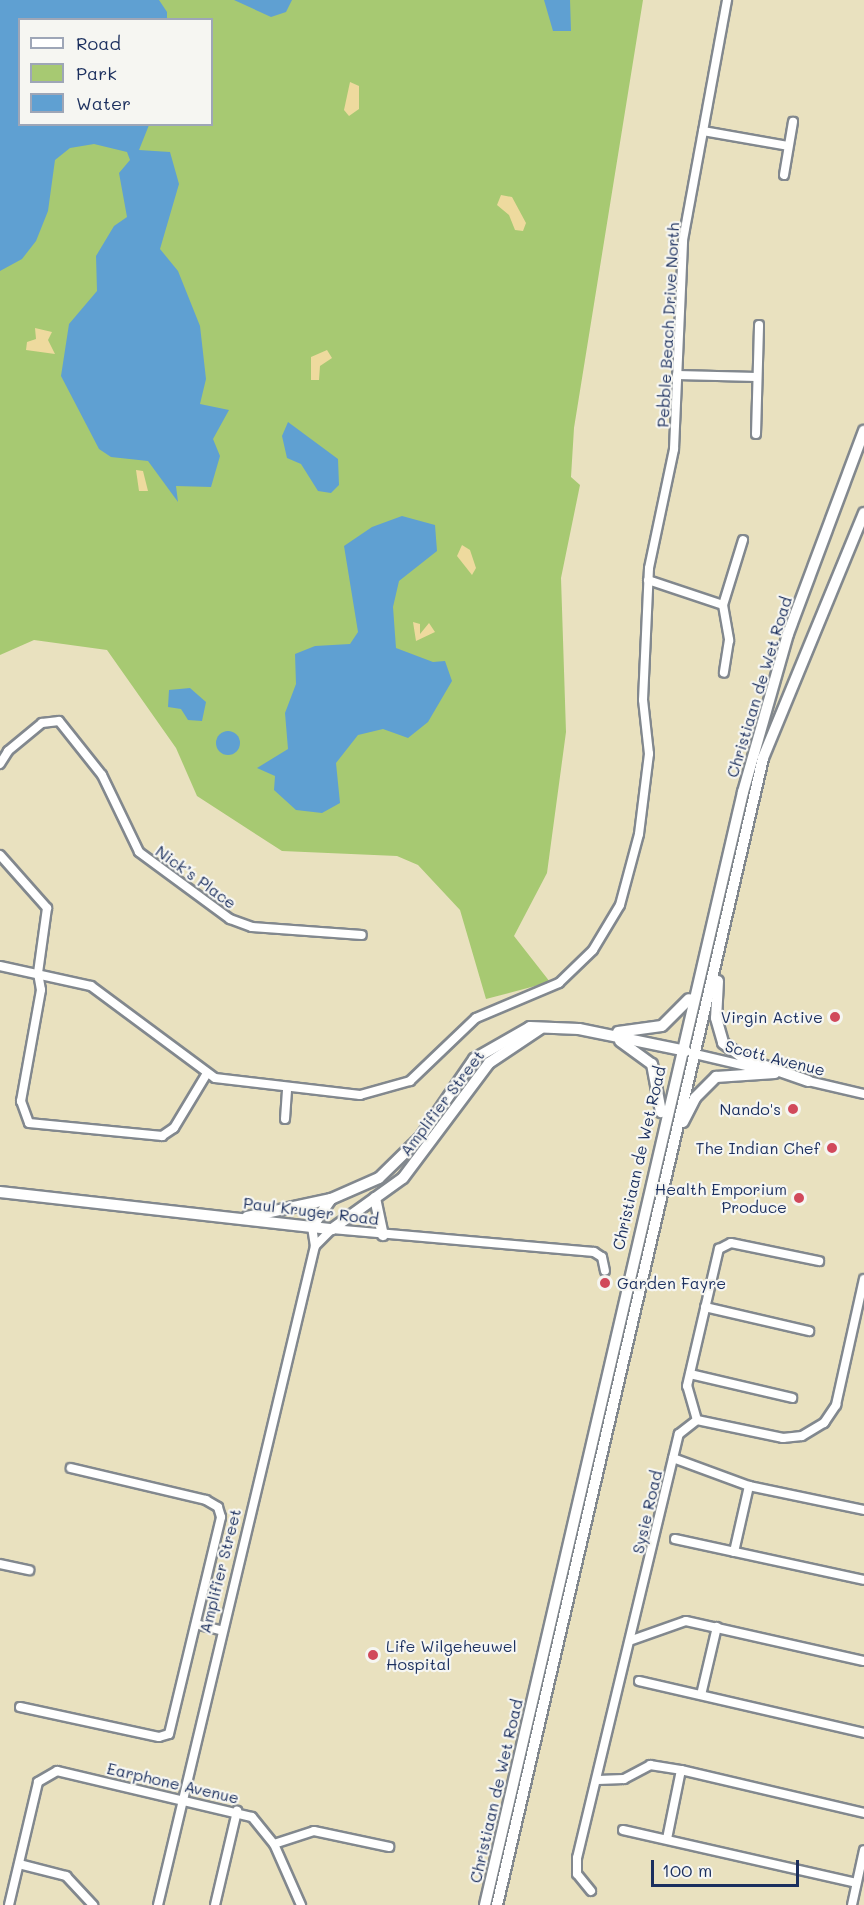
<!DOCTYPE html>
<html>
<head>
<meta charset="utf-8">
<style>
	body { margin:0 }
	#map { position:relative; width:864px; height:1905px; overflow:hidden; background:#e9e1bf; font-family:Mali,sans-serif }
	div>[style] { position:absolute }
	.green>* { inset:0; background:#a7c972 }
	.sand>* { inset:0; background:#eeda9e }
	.water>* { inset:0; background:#5fa0d2 }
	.round { border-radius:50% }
	.roads { filter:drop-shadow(2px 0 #82888e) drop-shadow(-2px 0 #82888e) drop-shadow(0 2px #82888e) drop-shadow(0 -2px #82888e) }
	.street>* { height:8px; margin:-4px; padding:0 4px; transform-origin:4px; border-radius:4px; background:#fff }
	.secondary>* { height:10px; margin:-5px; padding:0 5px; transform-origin:5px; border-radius:5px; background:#fff }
	.dots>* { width:16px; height:16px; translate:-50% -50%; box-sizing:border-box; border:3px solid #f6f6f2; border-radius:50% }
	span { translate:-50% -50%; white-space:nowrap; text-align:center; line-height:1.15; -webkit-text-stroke:4.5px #f6f6f2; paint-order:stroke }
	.street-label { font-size:16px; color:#1b2f5e }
	.poi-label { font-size:16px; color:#1b2f5e }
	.right { translate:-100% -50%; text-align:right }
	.left { translate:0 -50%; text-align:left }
	.legend { position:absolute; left:18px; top:18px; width:195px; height:108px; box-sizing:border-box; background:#f6f6f2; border:2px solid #9ea6b7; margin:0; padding:8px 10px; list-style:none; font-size:18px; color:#1b2f5e }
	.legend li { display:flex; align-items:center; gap:12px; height:30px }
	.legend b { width:30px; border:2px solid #9ea6b7 }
	.scale { position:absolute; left:651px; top:1860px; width:148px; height:27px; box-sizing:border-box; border:3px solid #1b2f5e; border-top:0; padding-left:8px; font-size:18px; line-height:21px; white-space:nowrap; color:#1b2f5e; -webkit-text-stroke:4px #f6f6f2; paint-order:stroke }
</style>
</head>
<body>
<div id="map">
	<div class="green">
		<div style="clip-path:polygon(evenodd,0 0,643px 0,574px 428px,571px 477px,580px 485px,561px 578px,566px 732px,547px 873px,514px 936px,550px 982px,486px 999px,460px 910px,418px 865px,397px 856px,282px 851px,197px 796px,176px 748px,107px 650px,34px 640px,0 655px,0 0,20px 20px,212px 20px,212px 124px,20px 124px,20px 20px)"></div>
	</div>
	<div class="sand">
		<div style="clip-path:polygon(350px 82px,359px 86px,359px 109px,349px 116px,344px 110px)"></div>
		<div style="clip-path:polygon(501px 195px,512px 197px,526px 223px,523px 231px,515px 230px,509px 215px,497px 205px)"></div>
		<div style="clip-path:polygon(35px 328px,52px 332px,48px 340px,55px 354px,26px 350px,27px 342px,36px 339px)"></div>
		<div style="clip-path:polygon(327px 350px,332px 358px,320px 366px,319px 380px,311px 380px,311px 357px)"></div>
		<div style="clip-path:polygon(136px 470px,143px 471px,148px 491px,139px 491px)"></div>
		<div style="clip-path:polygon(462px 545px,470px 550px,476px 568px,472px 575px,457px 556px)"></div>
		<div style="clip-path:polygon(413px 622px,420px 624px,420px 634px,429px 623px,435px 632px,416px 641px)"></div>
	</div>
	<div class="water">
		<div style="clip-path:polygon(0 0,159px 0,167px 12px,167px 19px,20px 20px,20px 124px,149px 125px,139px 150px,170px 152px,179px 184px,160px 249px,178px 271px,200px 326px,206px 379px,200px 404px,229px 410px,213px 439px,220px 456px,211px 487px,176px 486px,178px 502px,148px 461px,111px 457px,99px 449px,61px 376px,69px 324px,97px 291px,96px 256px,114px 226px,127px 217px,119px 173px,130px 160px,127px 152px,94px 144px,70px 148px,55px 160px,48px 211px,36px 241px,22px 259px,0 271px)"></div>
		<div style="clip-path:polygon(234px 0,292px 0,286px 12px,271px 17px)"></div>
		<div style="clip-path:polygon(544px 0,570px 0,571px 31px,553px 31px)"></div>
		<div style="clip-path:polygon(288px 422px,338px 459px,339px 485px,331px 493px,318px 491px,301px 464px,287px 458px,282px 436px)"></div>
		<div style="clip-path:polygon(402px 516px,435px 525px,437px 551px,399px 581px,393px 607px,396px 648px,433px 662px,445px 661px,452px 681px,428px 722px,408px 738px,383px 729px,358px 735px,336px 763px,340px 803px,322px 813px,296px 810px,274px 790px,275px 776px,257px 768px,288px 749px,285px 713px,296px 684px,295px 654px,315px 646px,350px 644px,358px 632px,344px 546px,372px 527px)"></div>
		<div style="clip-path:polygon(190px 688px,206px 702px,202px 721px,188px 720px,181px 709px,168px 707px,169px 690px)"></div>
		<div class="round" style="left:216px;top:731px;width:24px;height:24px"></div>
	</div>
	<div class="roads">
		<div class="street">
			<div style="left:703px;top:131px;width:86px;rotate:10deg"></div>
			<div style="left:784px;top:175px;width:54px;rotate:-80.4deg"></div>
			<div style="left:677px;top:375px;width:80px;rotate:1.4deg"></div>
			<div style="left:756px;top:434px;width:109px;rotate:-88.4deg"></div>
			<div style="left:648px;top:580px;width:79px;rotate:18.4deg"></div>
			<div style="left:723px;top:605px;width:68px;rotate:-72.9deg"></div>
			<div style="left:723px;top:605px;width:36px;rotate:80deg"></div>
			<div style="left:729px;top:640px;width:33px;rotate:99deg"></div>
			<div style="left:0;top:764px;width:15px;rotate:-58deg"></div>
			<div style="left:8px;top:751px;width:44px;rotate:-39.5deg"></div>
			<div style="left:42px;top:723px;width:17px;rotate:-7deg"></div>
			<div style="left:59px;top:721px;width:69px;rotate:51.5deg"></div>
			<div style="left:102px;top:775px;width:85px;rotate:64.3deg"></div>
			<div style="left:139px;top:852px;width:113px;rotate:36.4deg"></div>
			<div style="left:230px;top:919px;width:23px;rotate:20deg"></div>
			<div style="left:252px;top:927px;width:110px;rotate:4.2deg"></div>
			<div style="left:0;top:855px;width:71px;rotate:48.4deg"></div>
			<div style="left:47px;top:908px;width:66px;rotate:97.9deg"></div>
			<div style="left:0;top:966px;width:93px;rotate:12.4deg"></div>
			<div style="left:91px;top:986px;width:154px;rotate:36.6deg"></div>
			<div style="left:215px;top:1078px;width:146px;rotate:6.7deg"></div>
			<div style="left:360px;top:1095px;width:52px;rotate:-15.6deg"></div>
			<div style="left:410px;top:1081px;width:91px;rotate:-43.7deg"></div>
			<div style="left:476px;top:1018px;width:90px;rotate:-22.9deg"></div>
			<div style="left:559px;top:983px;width:47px;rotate:-44.1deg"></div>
			<div style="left:593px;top:950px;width:52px;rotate:-59deg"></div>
			<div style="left:620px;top:905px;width:73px;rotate:-75deg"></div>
			<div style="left:639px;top:834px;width:81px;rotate:-82.9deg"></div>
			<div style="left:649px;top:754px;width:54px;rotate:-96.3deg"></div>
			<div style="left:643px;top:700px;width:132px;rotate:-87.4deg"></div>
			<div style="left:649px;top:568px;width:122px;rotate:-78.1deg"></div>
			<div style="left:674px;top:449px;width:209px;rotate:-87.5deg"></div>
			<div style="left:683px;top:240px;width:244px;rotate:-79.6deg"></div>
			<div style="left:38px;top:973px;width:17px;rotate:80deg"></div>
			<div style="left:41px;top:990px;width:113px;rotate:100.2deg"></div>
			<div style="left:21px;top:1101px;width:23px;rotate:70deg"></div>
			<div style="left:29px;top:1123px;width:134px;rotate:5.6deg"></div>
			<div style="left:162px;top:1136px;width:14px;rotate:-34deg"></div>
			<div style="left:174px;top:1128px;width:62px;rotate:-58.9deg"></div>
			<div style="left:695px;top:1054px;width:70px;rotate:13.2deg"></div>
			<div style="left:804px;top:1080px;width:62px;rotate:13.1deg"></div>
			<div style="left:285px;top:1119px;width:31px;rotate:-86deg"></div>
			<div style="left:315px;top:1246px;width:24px;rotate:-45deg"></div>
			<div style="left:332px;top:1229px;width:263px;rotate:5deg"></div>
			<div style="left:594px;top:1252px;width:9px;rotate:32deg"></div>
			<div style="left:602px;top:1257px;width:14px;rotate:78deg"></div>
			<div style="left:705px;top:1307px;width:107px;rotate:13deg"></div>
			<div style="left:690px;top:1374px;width:105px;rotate:13.2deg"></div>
			<div style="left:697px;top:1420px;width:35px;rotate:-106deg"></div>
			<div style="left:687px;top:1386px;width:141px;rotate:-76.9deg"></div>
			<div style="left:719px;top:1249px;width:13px;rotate:-27deg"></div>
			<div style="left:731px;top:1243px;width:90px;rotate:11.6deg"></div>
			<div style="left:673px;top:1458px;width:81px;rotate:20.2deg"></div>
			<div style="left:749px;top:1486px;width:117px;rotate:11.8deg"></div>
			<div style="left:675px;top:1539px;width:193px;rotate:12.2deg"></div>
			<div style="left:734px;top:1552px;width:68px;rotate:-77.2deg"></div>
			<div style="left:0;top:1564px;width:30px;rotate:12deg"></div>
			<div style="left:196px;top:1624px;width:25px;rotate:14deg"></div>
			<div style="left:632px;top:1640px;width:57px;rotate:-19.4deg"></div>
			<div style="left:686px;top:1621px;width:182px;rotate:12.7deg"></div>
			<div style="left:639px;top:1681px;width:231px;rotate:13deg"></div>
			<div style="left:701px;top:1695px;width:70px;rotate:-76.8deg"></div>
			<div style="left:20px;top:1707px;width:142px;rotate:12.2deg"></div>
			<div style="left:159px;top:1737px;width:10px;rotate:-17deg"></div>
			<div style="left:169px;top:1734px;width:223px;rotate:-76.5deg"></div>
			<div style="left:221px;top:1517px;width:10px;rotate:-107deg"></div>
			<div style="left:218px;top:1507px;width:14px;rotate:-150deg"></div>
			<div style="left:206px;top:1500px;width:139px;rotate:-166.7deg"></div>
			<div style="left:681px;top:1770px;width:188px;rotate:13.2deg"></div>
			<div style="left:598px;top:1780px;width:26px;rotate:-2deg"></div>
			<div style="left:624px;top:1779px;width:30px;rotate:-28deg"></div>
			<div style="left:650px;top:1765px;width:31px;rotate:9deg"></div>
			<div style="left:681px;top:1770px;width:70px;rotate:101.5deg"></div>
			<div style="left:623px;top:1830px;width:239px;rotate:12.8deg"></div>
			<div style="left:274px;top:1844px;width:42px;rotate:-18deg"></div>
			<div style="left:314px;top:1831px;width:77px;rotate:12deg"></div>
			<div style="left:19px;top:1864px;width:49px;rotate:14.3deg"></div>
			<div style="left:66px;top:1876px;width:40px;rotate:47deg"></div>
			<div style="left:591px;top:1891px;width:22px;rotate:-129deg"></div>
			<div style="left:577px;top:1874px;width:16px;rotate:-90deg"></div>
			<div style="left:577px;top:1858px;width:436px;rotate:-76.5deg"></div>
			<div style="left:679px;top:1434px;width:23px;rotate:-38deg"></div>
			<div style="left:697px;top:1420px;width:88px;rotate:11.8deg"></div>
			<div style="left:783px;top:1438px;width:19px;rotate:-6deg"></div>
			<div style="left:802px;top:1436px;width:26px;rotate:-31deg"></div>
			<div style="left:824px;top:1423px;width:22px;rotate:-56deg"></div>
			<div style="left:836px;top:1405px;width:129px;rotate:-77.5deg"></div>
			<div style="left:9px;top:1905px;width:126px;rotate:-76.7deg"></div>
			<div style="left:38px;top:1782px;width:22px;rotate:-30deg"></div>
			<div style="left:57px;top:1771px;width:200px;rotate:13.3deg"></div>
			<div style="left:252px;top:1817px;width:35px;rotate:51deg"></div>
			<div style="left:274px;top:1844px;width:67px;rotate:66.1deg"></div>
			<div style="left:158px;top:1905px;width:677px;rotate:-76.6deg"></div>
			<div style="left:315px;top:1246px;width:19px;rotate:-99deg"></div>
			<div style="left:215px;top:1905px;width:97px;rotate:-76.8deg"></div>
			<div style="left:852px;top:1905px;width:56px;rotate:-77.7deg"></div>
		</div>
		<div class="secondary">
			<div style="left:718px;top:981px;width:37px;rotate:93deg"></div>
			<div style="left:716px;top:1018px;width:26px;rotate:74deg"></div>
			<div style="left:723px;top:1043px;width:27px;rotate:36deg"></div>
			<div style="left:745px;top:1059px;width:67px;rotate:19.2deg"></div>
			<div style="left:618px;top:1032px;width:44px;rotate:-7.8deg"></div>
			<div style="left:662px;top:1026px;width:38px;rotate:-45deg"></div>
			<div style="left:620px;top:1041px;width:39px;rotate:36deg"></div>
			<div style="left:652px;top:1064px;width:49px;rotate:79.4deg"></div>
			<div style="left:683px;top:1122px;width:27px;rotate:-63deg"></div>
			<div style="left:695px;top:1098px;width:30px;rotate:-45deg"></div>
			<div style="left:716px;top:1077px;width:59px;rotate:-3.9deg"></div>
			<div style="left:0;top:1192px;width:334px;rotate:6.4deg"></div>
			<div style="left:332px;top:1229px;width:87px;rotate:-35.7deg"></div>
			<div style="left:403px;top:1178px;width:144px;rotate:-53.2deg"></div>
			<div style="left:489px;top:1063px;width:61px;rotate:-33.7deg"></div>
			<div style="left:375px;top:1198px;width:38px;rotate:78deg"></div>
			<div style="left:247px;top:1217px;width:86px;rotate:-12.1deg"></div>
			<div style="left:331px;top:1199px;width:52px;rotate:-23.6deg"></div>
			<div style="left:379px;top:1178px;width:57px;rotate:-44.3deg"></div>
			<div style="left:420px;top:1138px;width:96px;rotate:-55.6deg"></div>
			<div style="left:474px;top:1059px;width:64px;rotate:-29.7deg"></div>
			<div style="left:530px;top:1027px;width:49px;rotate:2.3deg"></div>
			<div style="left:579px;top:1029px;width:109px;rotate:11.6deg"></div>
			<div style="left:312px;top:1227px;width:34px;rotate:-56deg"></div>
			<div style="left:485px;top:1905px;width:1143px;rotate:-76.95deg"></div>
			<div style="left:743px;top:792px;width:164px;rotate:-74.1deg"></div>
			<div style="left:788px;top:634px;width:217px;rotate:-69.5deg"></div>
			<div style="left:497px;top:1905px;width:1177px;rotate:-76.94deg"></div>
			<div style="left:763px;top:758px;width:265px;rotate:-67.6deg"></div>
		</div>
	</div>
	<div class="dots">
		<div style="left:835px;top:1017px;background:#d1495b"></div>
		<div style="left:793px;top:1109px;background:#d1495b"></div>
		<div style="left:832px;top:1148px;background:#d1495b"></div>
		<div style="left:799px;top:1198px;background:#d1495b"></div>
		<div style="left:605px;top:1283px;background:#d1495b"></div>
		<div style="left:373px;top:1655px;background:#d1495b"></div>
	</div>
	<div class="street-label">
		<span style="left:668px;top:325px;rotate:-87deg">Pebble Beach Drive North</span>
		<span style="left:759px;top:687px;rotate:-73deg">Christiaan de Wet Road</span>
		<span style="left:196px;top:877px;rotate:36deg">Nick’s Place</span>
		<span style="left:775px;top:1058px;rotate:14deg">Scott Avenue</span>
		<span style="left:442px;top:1103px;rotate:-53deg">Amplifier Street</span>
		<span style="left:639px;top:1158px;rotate:-77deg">Christiaan de Wet Road</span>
		<span style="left:311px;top:1211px;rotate:7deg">Paul Kruger Road</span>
		<span style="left:647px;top:1512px;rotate:-77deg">Sysie Road</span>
		<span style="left:220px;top:1571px;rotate:-76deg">Amplifier Street</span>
		<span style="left:173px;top:1783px;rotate:13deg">Earphone Avenue</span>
		<span style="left:496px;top:1791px;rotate:-77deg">Christiaan de Wet Road</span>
	</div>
	<div class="poi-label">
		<span class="right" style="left:823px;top:1017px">Virgin Active</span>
		<span class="right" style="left:781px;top:1109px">Nando's</span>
		<span class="right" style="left:820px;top:1148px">The Indian Chef</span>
		<span class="right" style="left:787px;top:1198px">Health Emporium<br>Produce</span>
		<span class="left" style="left:617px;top:1283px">Garden Fayre</span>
		<span class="left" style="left:386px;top:1655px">Life Wilgeheuwel<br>Hospital</span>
	</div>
	<ul class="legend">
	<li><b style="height:8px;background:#fff"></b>Road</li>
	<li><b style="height:16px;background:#a7c972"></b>Park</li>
	<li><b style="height:16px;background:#5fa0d2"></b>Water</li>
	</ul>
	<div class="scale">100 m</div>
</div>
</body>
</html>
